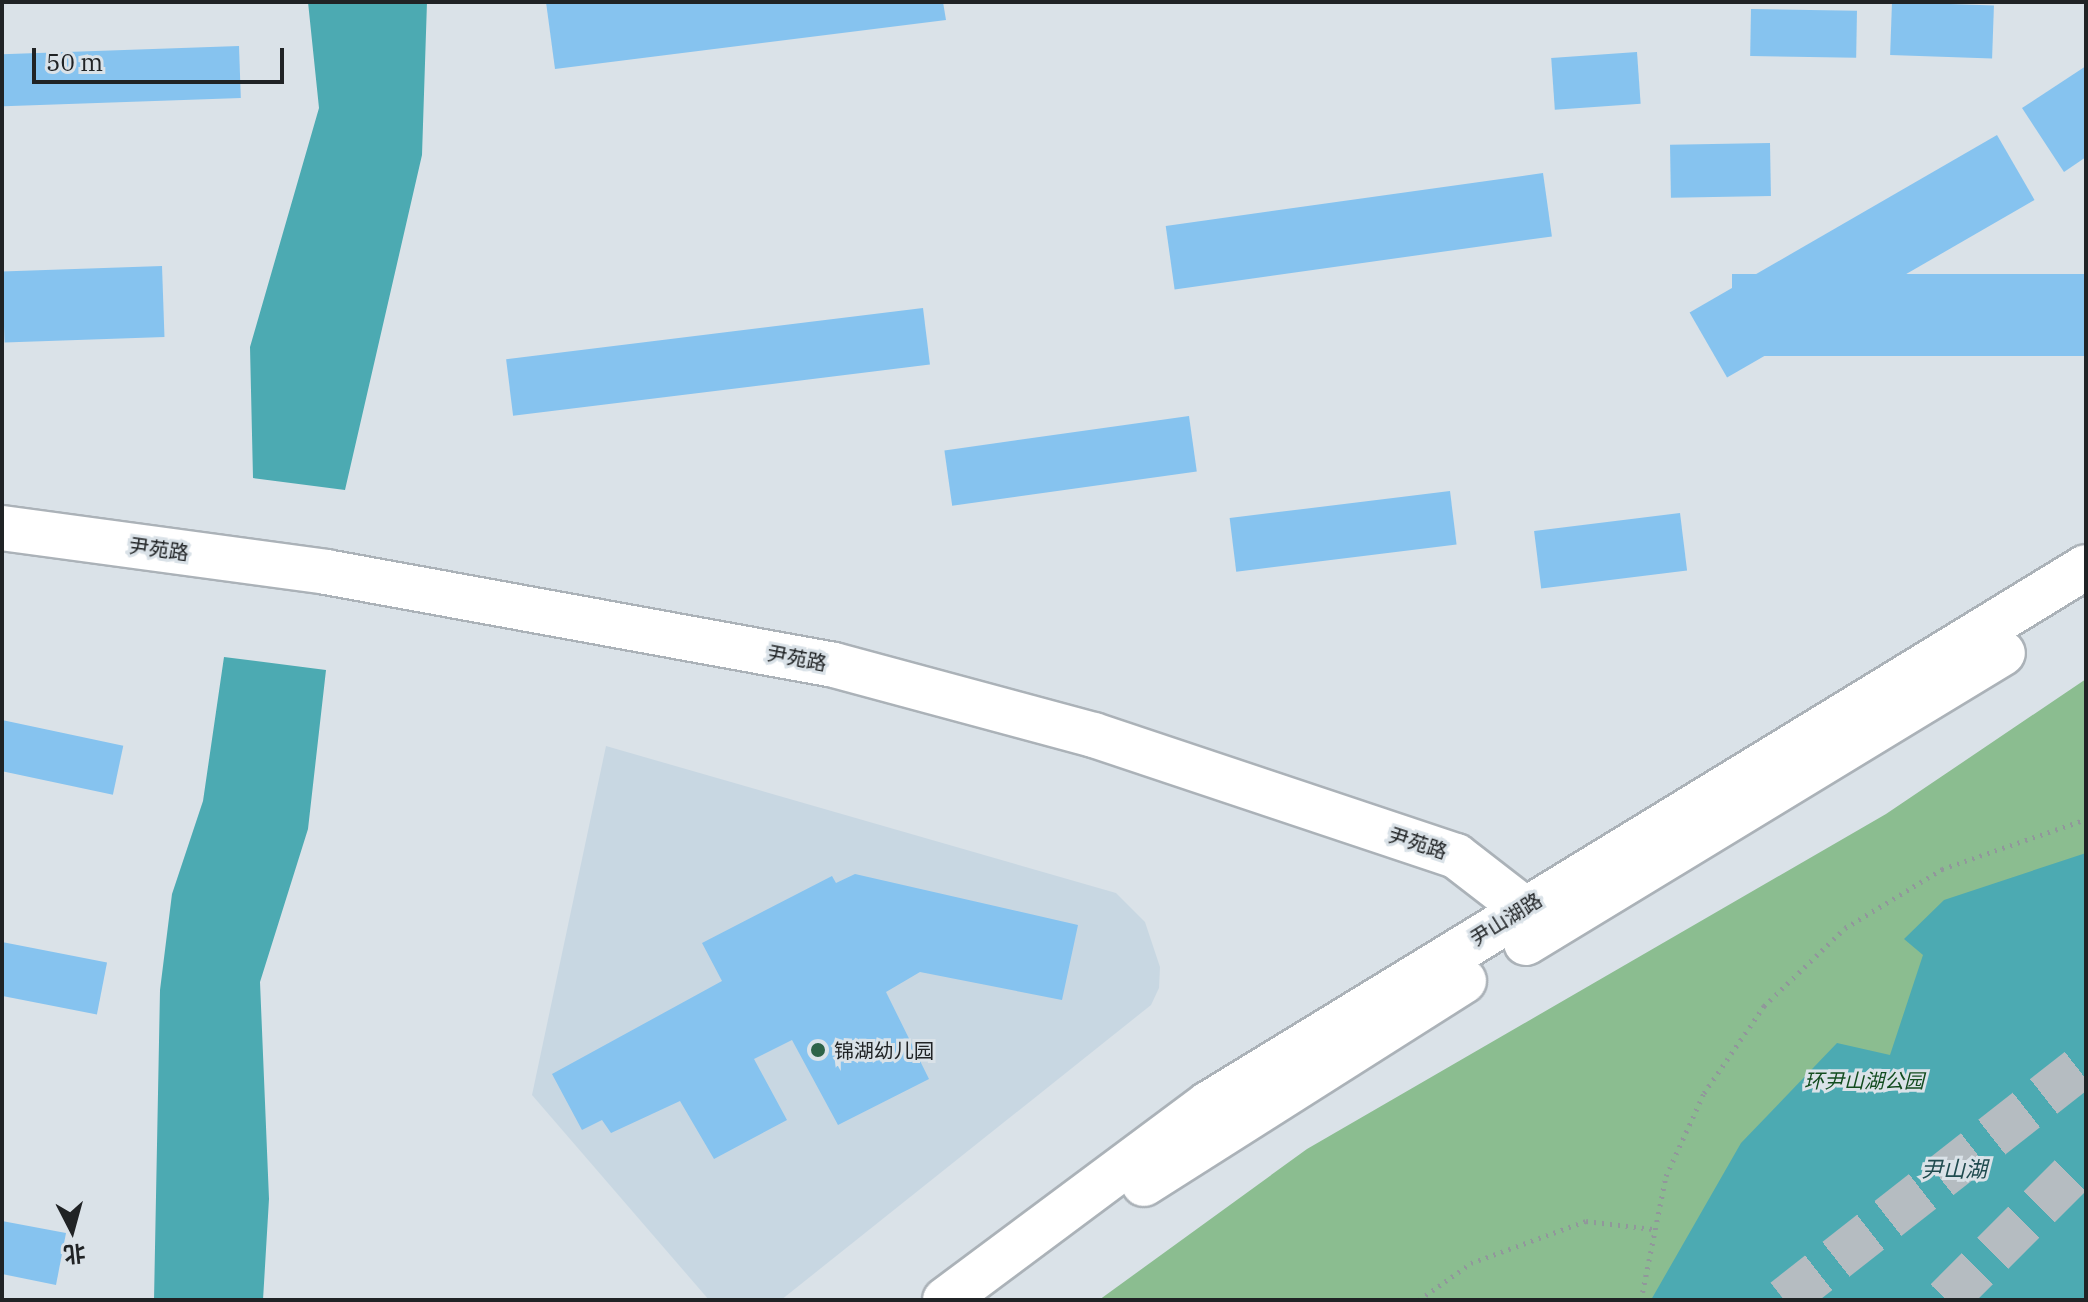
<!DOCTYPE html>
<html>
<head>
<meta charset="utf-8">
<style>
	body { margin:0 }
	#map { position:relative; width:2088px; height:1302px; overflow:hidden; background:#dae2e8; font-family:"IBM Plex Serif","Noto Sans SC",serif }
	div>[style] { position:absolute }
	.built>* { inset:0; background:#c8d7e2 }
	.green>* { inset:0; background:#8bbd90 }
	.water>* { inset:0; background:#4caab2 }
	.building>* { inset:0; background:#86c3ef; transform-origin:0 0 }
	.trunk-tunnel>* { height:44px; margin-top:-22px; transform-origin:0; background:repeating-linear-gradient(90deg,#b5bcc1 0 44px,transparent 0 66px) }
	.path>* { height:5px; margin-top:-2.5px; transform-origin:0; background:repeating-linear-gradient(90deg,#91979b 0 2px,transparent 0 8px) }
	.roads { filter:drop-shadow(2px 0 #abb2b8) drop-shadow(-2px 0 #abb2b8) drop-shadow(0 2px #abb2b8) drop-shadow(0 -2px #abb2b8) }
	.secondary>* { height:44px; margin:-22px; padding:0 22px; transform-origin:22px; border-radius:22px; background:#fff }
	.dots>* { width:22px; height:22px; translate:-50% -50%; box-sizing:border-box; border:4px solid #dae2e8; border-radius:50% }
	span { translate:-50% -50%; white-space:nowrap; text-align:center; line-height:1.15; -webkit-text-stroke:6px #dae2e8; paint-order:stroke }
	.street-label { font-size:20px; color:#202325 }
	.poi-label { font-size:20px; color:#202325 }
	.left { translate:0 -50%; text-align:left }
	.park-label { font-size:20px; color:#124c1f; font-style:italic }
	.water-label { font-size:22px; color:#204b4f; font-style:italic }
	.frame { position:absolute; inset:0; border:4px solid #202325; pointer-events:none }
	.north { position:absolute; left:32px; top:1190px; width:80px; height:80px; -webkit-text-stroke:6px #dae2e8; paint-order:stroke; rotate:174deg; font-size:22px; font-weight:700; line-height:32px; text-align:center; color:#202325 }
	.north::after { content:''; display:block; margin:auto; width:28px; height:36px; background:#202325; clip-path:polygon(50% 0,100% 100%,50% 72%,0 100%) }
	.scale { position:absolute; left:32px; top:48px; width:252px; height:36px; box-sizing:border-box; border:4px solid #202325; border-top:0; padding-left:10px; font-size:24px; line-height:28px; white-space:nowrap; color:#202325; -webkit-text-stroke:6px #dae2e8; paint-order:stroke }
</style>
</head>
<body>
<div id="map">
	<div class="built">
		<div style="clip-path:polygon(606px 746px,1116px 893px,1145px 922px,1160px 967px,1159px 988px,1151px 1005px,781px 1300px,709px 1300px,532px 1095px)"></div>
	</div>
	<div class="green">
		<div style="clip-path:polygon(2086px 679px,2086px 1300px,1099px 1300px,1307px 1149px,1886px 814px)"></div>
	</div>
	<div class="water">
		<div style="clip-path:polygon(308px 2px,427px 2px,422px 155px,345px 490px,253px 478px,250px 347px,319px 108px)"></div>
		<div style="clip-path:polygon(224px 657px,326px 670px,308px 829px,260px 982px,269px 1199px,263px 1300px,154px 1300px,160px 990px,172px 894px,203px 801px)"></div>
		<div style="clip-path:polygon(2086px 853px,2086px 1300px,1651px 1300px,1741px 1143px,1837px 1043px,1890px 1055px,1923px 955px,1904px 939px,1944px 900px)"></div>
	</div>
	<div class="building">
		<div style="clip-path:polygon(546px 2px,943px 2px,946px 20px,555px 69px)"></div>
		<div style="left:1892px;top:2px;width:102px;height:53px;rotate:2deg"></div>
		<div style="left:1751px;top:9px;width:106px;height:47px;rotate:1deg"></div>
		<div style="left:239px;top:46px;width:52px;height:237px;rotate:88deg"></div>
		<div style="left:1637px;top:52px;width:52px;height:86px;rotate:86deg"></div>
		<div style="clip-path:polygon(2086px 66px,2086px 157px,2064px 172px,2022px 108px)"></div>
		<div style="left:1997px;top:135px;width:75px;height:355px;rotate:60deg"></div>
		<div style="left:1770px;top:143px;width:53px;height:100px;rotate:89deg"></div>
		<div style="left:1543px;top:173px;width:64px;height:381px;rotate:82deg"></div>
		<div style="left:162px;top:266px;width:71px;height:160px;rotate:88deg"></div>
		<div style="left:2086px;top:274px;width:82px;height:354px;rotate:90deg"></div>
		<div style="left:923px;top:308px;width:57px;height:420px;rotate:83deg"></div>
		<div style="left:1189px;top:416px;width:56px;height:247px;rotate:82deg"></div>
		<div style="left:1450px;top:491px;width:54px;height:222px;rotate:83deg"></div>
		<div style="left:1680px;top:513px;width:58px;height:147px;rotate:83deg"></div>
		<div style="left:2px;top:720px;width:124px;height:50px;rotate:12deg"></div>
		<div style="clip-path:polygon(855px 874px,1078px 925px,1062px 1000px,920px 972px,886px 992px,929px 1079px,838px 1125px,792px 1040px,754px 1059px,787px 1120px,714px 1159px,680px 1101px,611px 1133px,602px 1120px,582px 1130px,552px 1074px,722px 981px,702px 943px,832px 876px,836px 883px)"></div>
		<div style="left:2px;top:942px;width:107px;height:53px;rotate:11deg"></div>
		<div style="clip-path:polygon(2px 1221px,66px 1233px,56px 1285px,2px 1274px)"></div>
	</div>
	<div class="trunk-tunnel">
		<div style="left:1784px;top:1300px;width:384px;rotate:-38.1deg"></div>
		<div style="left:1946px;top:1300px;width:198px;rotate:-45deg"></div>
	</div>
	<div class="path">
		<div style="left:1419px;top:1300px;width:64px;rotate:-35.4deg"></div>
		<div style="left:1471px;top:1263px;width:122px;rotate:-20.1deg"></div>
		<div style="left:1586px;top:1221px;width:67px;rotate:6.8deg"></div>
		<div style="left:1641px;top:1300px;width:126px;rotate:-78.6deg"></div>
		<div style="left:1666px;top:1176px;width:91px;rotate:-65.4deg"></div>
		<div style="left:1704px;top:1093px;width:106px;rotate:-55.4deg"></div>
		<div style="left:1764px;top:1006px;width:112px;rotate:-43.9deg"></div>
		<div style="left:1845px;top:928px;width:114px;rotate:-31.3deg"></div>
		<div style="left:1942px;top:869px;width:152px;rotate:-19.1deg"></div>
	</div>
	<div class="roads">
		<div class="secondary">
			<div style="left:2px;top:528px;width:327px;rotate:7.7deg"></div>
			<div style="left:326px;top:572px;width:516px;rotate:10.37deg"></div>
			<div style="left:834px;top:665px;width:269px;rotate:15.1deg"></div>
			<div style="left:1094px;top:735px;width:382px;rotate:18.5deg"></div>
			<div style="left:1456px;top:856px;width:118px;rotate:37.7deg"></div>
			<div style="left:1526px;top:943px;width:558px;rotate:-31.3deg"></div>
			<div style="left:1144px;top:1184px;width:379px;rotate:-32.4deg"></div>
			<div style="left:945px;top:1300px;width:328px;rotate:-36.7deg"></div>
			<div style="left:1208px;top:1104px;width:1029px;rotate:-31.45deg"></div>
		</div>
	</div>
	<div class="dots">
		<div style="left:818px;top:1050px;background:#2e6348"></div>
	</div>
	<div class="street-label">
		<span style="left:159px;top:549px;rotate:8deg">尹苑路</span>
		<span style="left:797px;top:658px;rotate:11deg">尹苑路</span>
		<span style="left:1418px;top:843px;rotate:18deg">尹苑路</span>
		<span style="left:1506px;top:919px;rotate:-32deg">尹山湖路</span>
	</div>
	<div class="poi-label">
		<span class="left" style="left:834px;top:1050px">锦湖幼儿园</span>
	</div>
	<div class="park-label">
		<span style="left:1864px;top:1080px">环尹山湖公园</span>
	</div>
	<div class="water-label">
		<span style="left:1954px;top:1169px">尹山湖</span>
	</div>
	<div class="frame"></div>
	<div class="north">北</div>
	<div class="scale">50 m</div>
</div>
</body>
</html>
